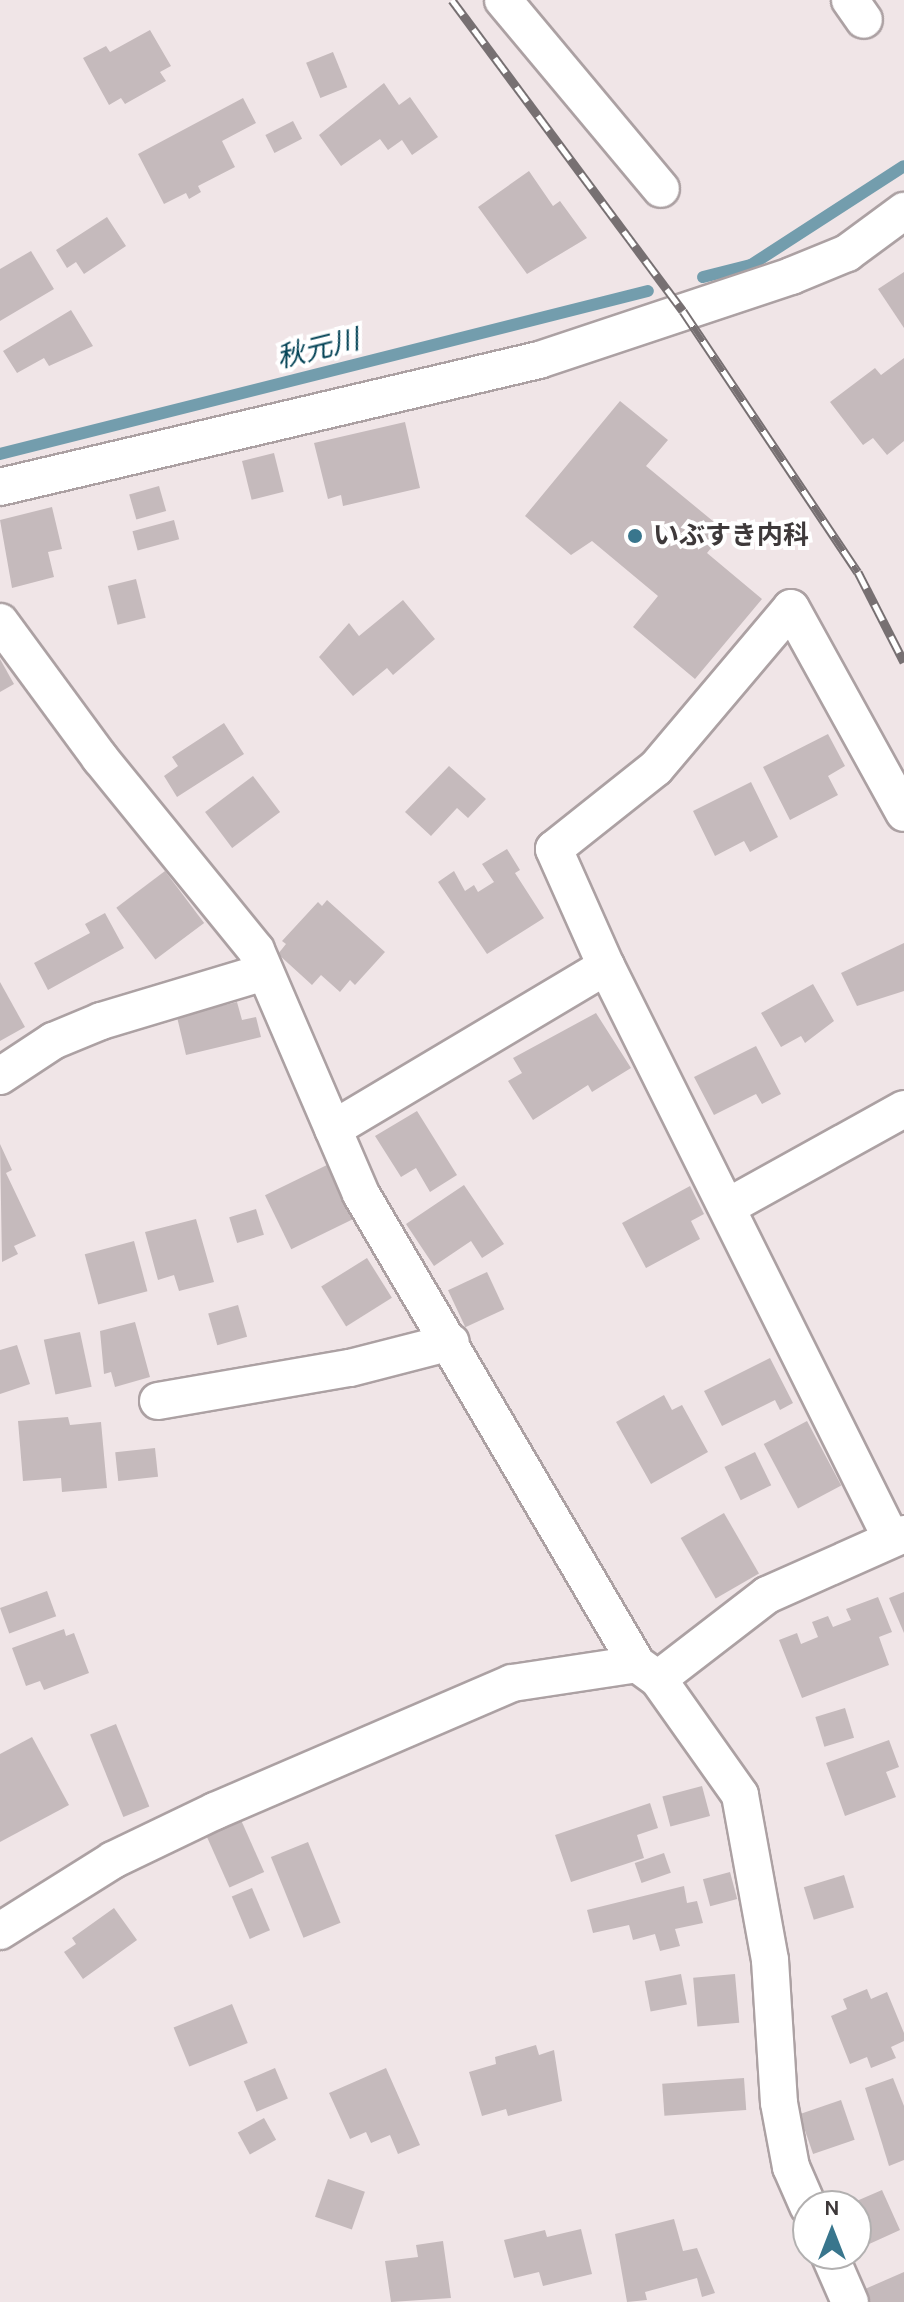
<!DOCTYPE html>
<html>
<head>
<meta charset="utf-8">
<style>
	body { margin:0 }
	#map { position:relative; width:904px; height:2302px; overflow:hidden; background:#f0e5e7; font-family:Karla,"Noto Sans JP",sans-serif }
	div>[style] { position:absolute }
	.stream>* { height:12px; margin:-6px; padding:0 6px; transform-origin:6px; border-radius:6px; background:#739dad }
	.building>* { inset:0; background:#c5babc; transform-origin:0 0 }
	.roads { filter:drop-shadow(2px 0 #aca1a3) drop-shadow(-2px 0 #aca1a3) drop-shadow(0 2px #aca1a3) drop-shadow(0 -2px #aca1a3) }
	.minor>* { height:36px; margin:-18px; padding:0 18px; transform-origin:18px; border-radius:18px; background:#fff }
	.rail>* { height:9px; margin-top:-4.5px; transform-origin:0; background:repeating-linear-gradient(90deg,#fff 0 18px,#777072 0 36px); box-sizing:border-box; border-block:2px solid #777072 }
	.dots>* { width:22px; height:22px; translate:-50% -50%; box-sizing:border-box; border:4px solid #fff; border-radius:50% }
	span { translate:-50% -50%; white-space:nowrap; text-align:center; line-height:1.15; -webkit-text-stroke:8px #fff; paint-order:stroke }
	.poi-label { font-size:26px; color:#3e393a; font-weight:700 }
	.left { translate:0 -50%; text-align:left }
	.water-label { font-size:28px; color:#024255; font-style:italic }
	.north { position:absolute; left:792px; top:2190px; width:80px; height:80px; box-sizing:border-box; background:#fff; border:2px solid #b2b0b0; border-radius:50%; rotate:0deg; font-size:22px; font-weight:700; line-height:32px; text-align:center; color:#3e393a }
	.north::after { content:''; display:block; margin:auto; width:28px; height:36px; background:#39768d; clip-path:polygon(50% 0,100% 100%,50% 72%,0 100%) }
</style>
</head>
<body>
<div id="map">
	<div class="stream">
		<div style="left:703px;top:277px;width:49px;rotate:-14deg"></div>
		<div style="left:751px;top:265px;width:182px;rotate:-32.9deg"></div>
		<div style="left:0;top:454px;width:668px;rotate:-14.12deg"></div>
	</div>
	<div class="building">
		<div style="clip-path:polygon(150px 30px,171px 66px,160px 72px,166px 81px,125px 104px,121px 98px,109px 105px,83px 58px,106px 46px,110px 52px)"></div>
		<div style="left:333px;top:52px;width:38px;height:29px;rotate:68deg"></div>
		<div style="clip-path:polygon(384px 83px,399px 105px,410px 97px,438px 137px,412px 155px,402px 140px,388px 150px,380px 139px,341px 166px,319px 135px)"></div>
		<div style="clip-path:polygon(243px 98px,256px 123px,222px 141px,235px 167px,198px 186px,201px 192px,189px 199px,186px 193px,164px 204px,138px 154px)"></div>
		<div style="left:293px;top:121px;width:20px;height:31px;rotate:63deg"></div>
		<div style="clip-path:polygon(529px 171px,553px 206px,560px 201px,587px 238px,527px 274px,478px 207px)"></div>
		<div style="clip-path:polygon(107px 217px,126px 246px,84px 274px,76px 262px,67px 268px,56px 250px)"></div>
		<div style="clip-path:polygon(31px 251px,54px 289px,0 321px,0 269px)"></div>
		<div style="clip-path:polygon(904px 272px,904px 328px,878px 289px)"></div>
		<div style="clip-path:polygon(71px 310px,93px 346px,49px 366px,44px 358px,17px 373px,3px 351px)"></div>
		<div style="clip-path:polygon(904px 358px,904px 441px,887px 455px,873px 438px,863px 445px,830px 402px,875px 368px,881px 375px)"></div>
		<div style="clip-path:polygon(620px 401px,668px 440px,646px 466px,725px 531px,707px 553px,762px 599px,695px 679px,633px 627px,658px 596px,592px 541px,571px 555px,525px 516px)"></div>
		<div style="clip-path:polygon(405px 422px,420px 488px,343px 506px,341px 495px,328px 499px,314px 443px)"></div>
		<div style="left:274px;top:453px;width:40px;height:33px;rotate:76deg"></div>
		<div style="left:159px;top:486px;width:26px;height:31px;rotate:74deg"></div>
		<div style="clip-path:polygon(52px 507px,62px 549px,48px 552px,54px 577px,12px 588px,0 520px)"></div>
		<div style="left:174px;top:520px;width:20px;height:43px;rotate:75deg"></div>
		<div style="left:136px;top:579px;width:40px;height:29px;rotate:76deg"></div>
		<div style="clip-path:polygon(403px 600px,435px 639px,393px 675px,387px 668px,353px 696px,319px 657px,349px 623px,359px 636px)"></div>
		<div style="clip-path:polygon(0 659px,14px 684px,0 692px)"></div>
		<div style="clip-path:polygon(224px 723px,244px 754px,177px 797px,164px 776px,178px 766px,172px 757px)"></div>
		<div style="clip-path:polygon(828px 734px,845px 766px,828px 776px,838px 795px,790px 820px,763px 767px)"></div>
		<div style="clip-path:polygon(449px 766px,486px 799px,468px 818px,457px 808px,431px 836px,405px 812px)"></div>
		<div style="left:253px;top:776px;width:45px;height:60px;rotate:53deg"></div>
		<div style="clip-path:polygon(751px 782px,778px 837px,750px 852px,744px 841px,715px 856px,693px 811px)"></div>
		<div style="clip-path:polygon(507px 849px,520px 870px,515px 873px,544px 918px,487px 954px,438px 882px,454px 871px,465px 891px,474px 885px,478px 892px,494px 882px,482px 864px)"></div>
		<div style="left:165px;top:871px;width:65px;height:61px;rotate:53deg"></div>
		<div style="clip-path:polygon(327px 900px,385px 952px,355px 985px,350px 980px,340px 992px,321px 975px,312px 985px,278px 954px,286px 944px,282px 941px,318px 902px,322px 906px)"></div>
		<div style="clip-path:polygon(105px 913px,124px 948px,48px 990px,34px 963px,90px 933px,85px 924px)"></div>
		<div style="clip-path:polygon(904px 943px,904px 991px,857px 1006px,841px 973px)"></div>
		<div style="clip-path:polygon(0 982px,25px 1027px,0 1041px)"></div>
		<div style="clip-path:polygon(813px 984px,834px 1021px,805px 1043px,801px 1036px,781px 1047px,761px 1013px)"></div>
		<div style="clip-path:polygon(237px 1002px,242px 1020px,256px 1017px,261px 1037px,186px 1055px,177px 1017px)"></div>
		<div style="clip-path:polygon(596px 1013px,631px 1068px,592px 1092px,588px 1085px,533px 1120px,508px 1081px,522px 1073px,513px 1058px)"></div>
		<div style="clip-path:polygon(756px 1046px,781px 1094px,762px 1104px,756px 1094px,714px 1115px,694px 1077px)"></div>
		<div style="clip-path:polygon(417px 1111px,457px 1175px,430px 1192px,416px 1168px,401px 1177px,375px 1136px)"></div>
		<div style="clip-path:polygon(0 1144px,12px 1170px,6px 1173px,36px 1236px,14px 1246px,18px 1254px,2px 1262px)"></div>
		<div style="left:327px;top:1165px;width:60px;height:69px;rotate:64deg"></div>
		<div style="clip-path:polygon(464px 1185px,504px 1244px,482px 1258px,471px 1241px,434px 1266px,406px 1224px)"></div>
		<div style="clip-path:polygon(690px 1186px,704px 1214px,691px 1221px,700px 1239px,646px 1268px,622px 1223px)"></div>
		<div style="left:256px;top:1209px;width:27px;height:28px;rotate:73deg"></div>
		<div style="clip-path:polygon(196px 1219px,214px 1282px,179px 1291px,174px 1275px,158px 1280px,145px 1232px)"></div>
		<div style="left:134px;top:1241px;width:52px;height:51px;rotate:75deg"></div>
		<div style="left:367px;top:1258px;width:47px;height:54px;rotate:58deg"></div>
		<div style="left:487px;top:1272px;width:41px;height:43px;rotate:65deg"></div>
		<div style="left:238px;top:1305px;width:33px;height:31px;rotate:74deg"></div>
		<div style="clip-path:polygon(135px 1322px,150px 1377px,115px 1387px,111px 1372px,104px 1374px,100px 1331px)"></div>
		<div style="left:80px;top:1332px;width:56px;height:37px;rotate:78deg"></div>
		<div style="clip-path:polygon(17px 1345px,30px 1384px,0 1394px,0 1350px)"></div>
		<div style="clip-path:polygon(770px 1358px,793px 1403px,780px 1410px,775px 1400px,722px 1426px,704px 1391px)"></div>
		<div style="clip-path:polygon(664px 1395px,672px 1410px,682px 1405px,708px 1452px,651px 1484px,616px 1422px)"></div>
		<div style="clip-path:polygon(68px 1417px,70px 1425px,101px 1422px,107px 1488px,62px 1492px,61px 1478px,23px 1481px,18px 1421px)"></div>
		<div style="left:807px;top:1421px;width:73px;height:49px;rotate:62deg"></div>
		<div style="left:155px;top:1448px;width:29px;height:40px;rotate:84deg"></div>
		<div style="left:755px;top:1452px;width:37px;height:34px;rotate:64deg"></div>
		<div style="left:724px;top:1513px;width:70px;height:50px;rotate:60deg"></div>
		<div style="left:47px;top:1591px;width:27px;height:50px;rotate:70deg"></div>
		<div style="clip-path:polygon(904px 1592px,904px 1633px,889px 1598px)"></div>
		<div style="clip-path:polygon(878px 1597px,892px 1632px,879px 1637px,889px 1665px,802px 1698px,779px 1640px,797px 1633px,801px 1644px,818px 1637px,812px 1622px,828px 1616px,833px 1627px,851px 1620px,846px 1609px)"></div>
		<div style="clip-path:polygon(64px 1629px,66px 1636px,74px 1633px,89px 1673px,44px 1690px,40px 1681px,26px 1686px,12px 1648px)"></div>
		<div style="left:845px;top:1708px;width:31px;height:31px;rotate:73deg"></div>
		<div style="left:116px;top:1724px;width:89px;height:28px;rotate:68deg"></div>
		<div style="clip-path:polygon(32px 1737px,69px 1805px,0 1842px,0 1754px)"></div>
		<div style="clip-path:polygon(889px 1740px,899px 1767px,886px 1772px,896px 1797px,845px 1816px,826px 1763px)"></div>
		<div style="left:702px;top:1786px;width:31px;height:41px;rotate:75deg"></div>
		<div style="clip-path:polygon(650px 1803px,658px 1828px,637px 1835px,644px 1858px,571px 1882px,555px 1835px)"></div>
		<div style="left:241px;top:1820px;width:57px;height:38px;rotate:66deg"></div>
		<div style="left:308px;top:1842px;width:87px;height:40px;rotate:68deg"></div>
		<div style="left:664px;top:1853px;width:21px;height:31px;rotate:71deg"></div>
		<div style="left:730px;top:1872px;width:28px;height:28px;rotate:75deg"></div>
		<div style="left:844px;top:1875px;width:34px;height:42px;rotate:73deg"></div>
		<div style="clip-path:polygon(684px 1886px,687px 1903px,697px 1901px,703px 1923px,675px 1929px,680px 1946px,660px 1951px,655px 1934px,633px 1940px,629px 1925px,593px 1933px,587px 1910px)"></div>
		<div style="left:252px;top:1888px;width:46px;height:22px;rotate:67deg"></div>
		<div style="clip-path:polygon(114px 1908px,137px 1940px,83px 1979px,64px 1952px,76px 1944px,72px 1938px)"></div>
		<div style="left:681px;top:1974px;width:31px;height:37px;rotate:79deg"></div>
		<div style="left:735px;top:1974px;width:49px;height:42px;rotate:85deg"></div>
		<div style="clip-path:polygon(867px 1989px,871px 1999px,887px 1992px,904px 2033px,904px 2041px,891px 2047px,896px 2058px,871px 2068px,867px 2057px,850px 2064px,831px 2016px,847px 2009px,843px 1999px)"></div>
		<div style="left:232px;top:2004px;width:42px;height:63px;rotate:68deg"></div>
		<div style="clip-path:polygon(536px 2045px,539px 2055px,554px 2050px,562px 2101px,508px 2116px,506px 2109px,482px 2116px,469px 2072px,496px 2064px,495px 2057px)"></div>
		<div style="left:275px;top:2068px;width:33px;height:34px;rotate:67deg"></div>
		<div style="clip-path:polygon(386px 2068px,420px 2145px,398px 2154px,390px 2135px,371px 2143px,366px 2132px,350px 2139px,329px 2093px)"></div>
		<div style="left:744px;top:2078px;width:32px;height:82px;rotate:86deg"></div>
		<div style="clip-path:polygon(893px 2078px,904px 2106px,904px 2160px,889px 2166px,865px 2088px)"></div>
		<div style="left:841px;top:2100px;width:42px;height:44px;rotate:71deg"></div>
		<div style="left:264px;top:2118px;width:25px;height:30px;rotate:61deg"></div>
		<div style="left:328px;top:2179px;width:39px;height:40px;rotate:19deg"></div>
		<div style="clip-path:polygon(882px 2190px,900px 2230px,856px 2250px,856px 2206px,845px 2206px)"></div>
		<div style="clip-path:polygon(674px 2219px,683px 2251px,697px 2248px,715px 2293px,702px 2297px,697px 2278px,645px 2292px,647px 2300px,627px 2302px,615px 2234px)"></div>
		<div style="clip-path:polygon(581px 2229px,592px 2274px,543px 2286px,539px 2272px,514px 2278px,504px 2240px,545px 2230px,547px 2237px)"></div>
		<div style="clip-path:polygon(443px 2241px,451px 2298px,391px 2302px,385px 2261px,418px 2257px,416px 2245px)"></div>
		<div style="clip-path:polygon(904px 2272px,904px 2302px,870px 2302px,865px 2289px)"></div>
	</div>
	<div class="roads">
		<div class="minor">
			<div style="left:503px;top:0;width:246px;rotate:50.1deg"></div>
			<div style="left:850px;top:0;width:24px;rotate:55deg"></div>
			<div style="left:0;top:487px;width:554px;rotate:-13.26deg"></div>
			<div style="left:539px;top:360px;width:266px;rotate:-18.4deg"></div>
			<div style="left:791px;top:276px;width:61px;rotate:-22.3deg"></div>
			<div style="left:847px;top:253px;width:71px;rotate:-36.4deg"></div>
			<div style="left:0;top:622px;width:169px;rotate:53.7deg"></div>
			<div style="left:100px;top:758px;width:247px;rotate:50.9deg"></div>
			<div style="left:256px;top:950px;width:266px;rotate:66.7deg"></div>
			<div style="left:361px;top:1194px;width:545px;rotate:59.58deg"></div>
			<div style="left:637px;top:1664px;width:26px;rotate:36deg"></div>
			<div style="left:658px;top:1679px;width:142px;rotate:54.7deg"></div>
			<div style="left:740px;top:1795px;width:168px;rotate:79.7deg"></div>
			<div style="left:770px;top:1960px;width:143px;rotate:86.4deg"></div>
			<div style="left:779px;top:2103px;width:65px;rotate:79.4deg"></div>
			<div style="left:791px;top:2167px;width:43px;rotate:66.4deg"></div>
			<div style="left:0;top:1076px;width:64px;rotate:-33.4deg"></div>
			<div style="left:53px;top:1041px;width:52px;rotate:-22.6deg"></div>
			<div style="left:101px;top:1021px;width:170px;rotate:-16.7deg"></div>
			<div style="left:333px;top:1129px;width:318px;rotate:-30.8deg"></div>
			<div style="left:729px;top:1206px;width:200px;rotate:-29deg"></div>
			<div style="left:158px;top:1401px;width:195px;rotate:-9.8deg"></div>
			<div style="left:350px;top:1368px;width:104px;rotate:-14.4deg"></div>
			<div style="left:890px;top:1536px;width:637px;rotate:-116.48deg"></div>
			<div style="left:606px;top:966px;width:128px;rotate:-114deg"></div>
			<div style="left:554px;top:849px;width:130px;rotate:-38.5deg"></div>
			<div style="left:656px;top:768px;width:209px;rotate:-49.8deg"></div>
			<div style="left:791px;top:608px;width:234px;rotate:61.1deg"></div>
			<div style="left:658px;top:1679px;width:138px;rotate:-37.6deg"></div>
			<div style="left:767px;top:1595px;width:150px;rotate:-24deg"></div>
			<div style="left:0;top:1931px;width:133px;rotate:-32.1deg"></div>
			<div style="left:113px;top:1860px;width:113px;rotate:-25.7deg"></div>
			<div style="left:215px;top:1811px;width:323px;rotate:-23.3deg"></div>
			<div style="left:512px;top:1683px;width:126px;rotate:-8.6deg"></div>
			<div style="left:829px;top:2254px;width:52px;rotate:66.4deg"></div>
		</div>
	</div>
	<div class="rail">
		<div style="left:452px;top:0;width:387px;rotate:53.4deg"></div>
		<div style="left:683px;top:311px;width:314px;rotate:56.2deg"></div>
		<div style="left:858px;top:572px;width:101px;rotate:62.9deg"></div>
	</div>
	<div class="dots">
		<div style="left:635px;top:536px;background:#39768d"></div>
	</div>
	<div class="poi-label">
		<span class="left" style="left:653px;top:536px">いぶすき内科</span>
	</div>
	<div class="water-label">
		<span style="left:318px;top:349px;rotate:-14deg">秋元川</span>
	</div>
	<div class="north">N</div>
</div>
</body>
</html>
